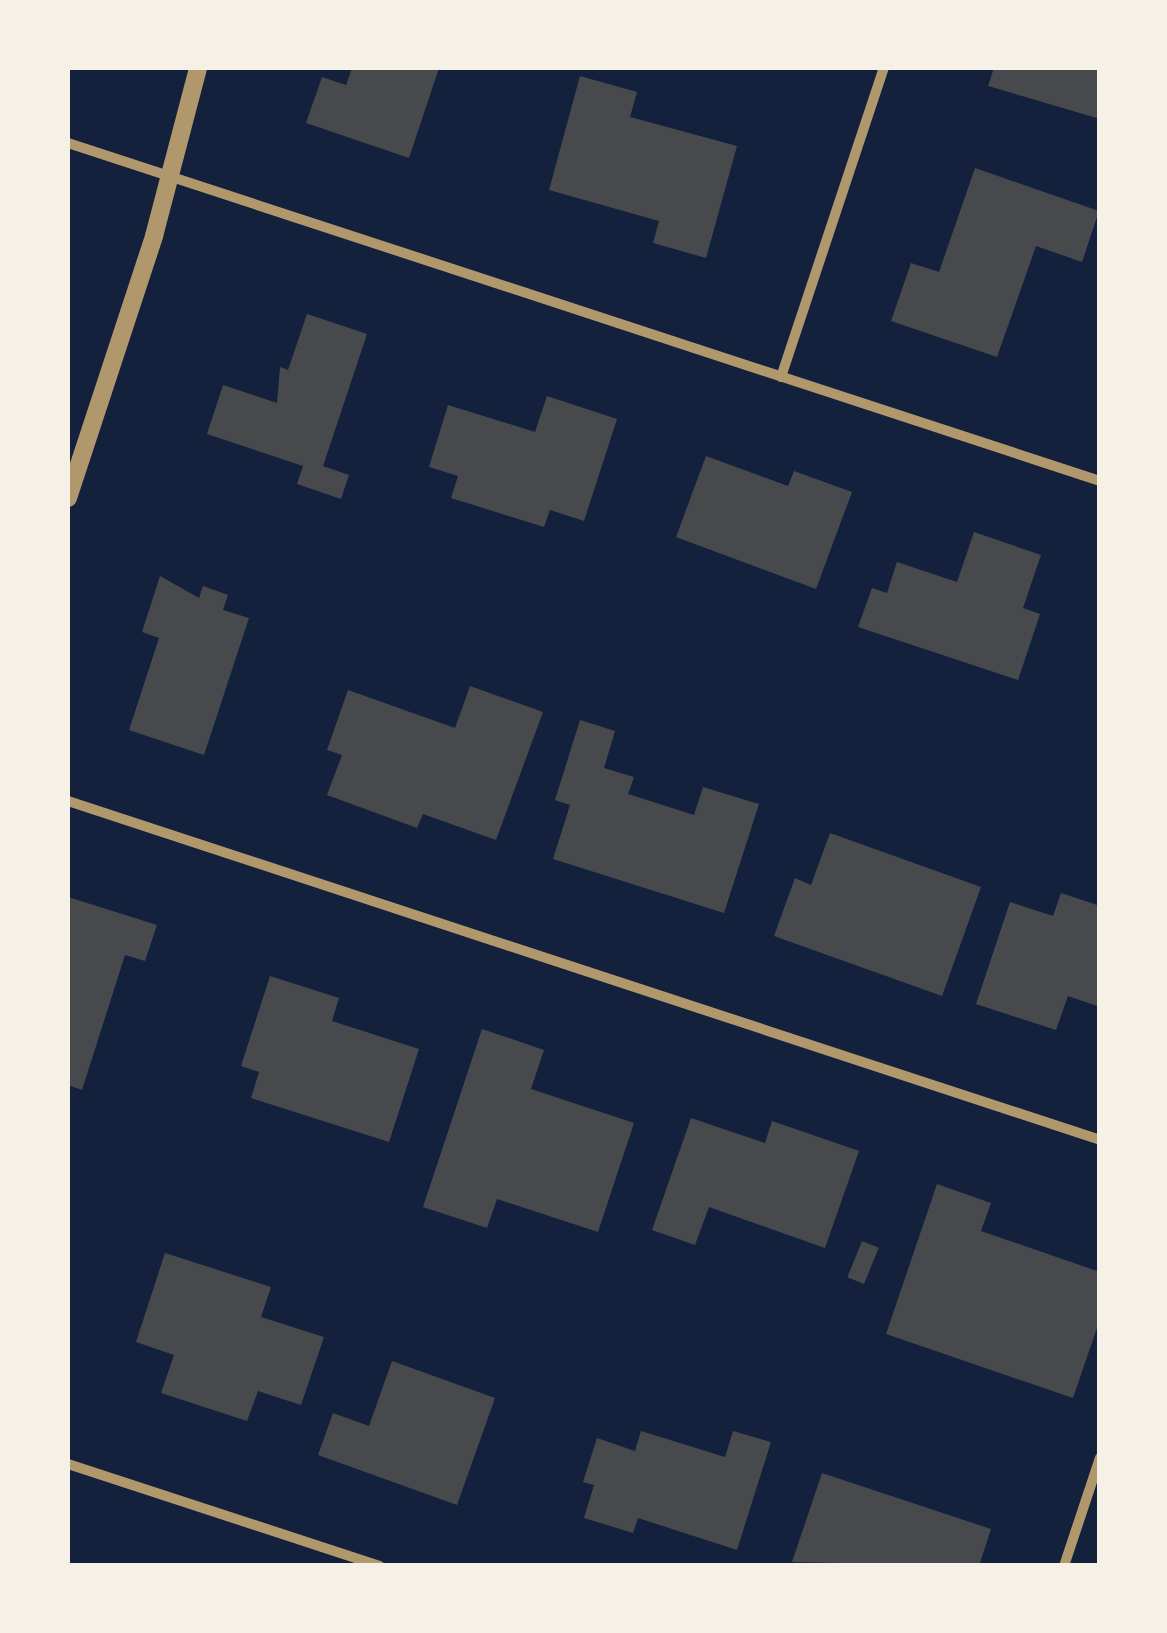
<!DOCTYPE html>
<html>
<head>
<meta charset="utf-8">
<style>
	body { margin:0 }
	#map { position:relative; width:1167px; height:1633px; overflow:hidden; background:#14213d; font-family:"IBM Plex Serif",serif }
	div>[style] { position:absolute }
	.building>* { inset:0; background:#48494c; transform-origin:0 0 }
	.minor>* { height:10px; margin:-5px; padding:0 5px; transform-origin:5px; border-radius:5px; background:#b1986c }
	.tertiary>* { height:18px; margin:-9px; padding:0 9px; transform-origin:9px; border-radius:9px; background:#b1986c }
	span { translate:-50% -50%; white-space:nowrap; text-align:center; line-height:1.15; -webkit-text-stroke:9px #f6f1e7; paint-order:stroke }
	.frame { position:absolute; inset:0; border:70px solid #f6f1e7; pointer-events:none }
</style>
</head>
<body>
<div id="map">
	<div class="building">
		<div style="clip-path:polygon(352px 68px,439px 68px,409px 158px,306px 123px,322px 77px,346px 85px)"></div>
		<div style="clip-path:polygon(994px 68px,1100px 68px,1100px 119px,988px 86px)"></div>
		<div style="clip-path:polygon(580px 76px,637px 92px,630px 117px,737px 146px,706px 258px,653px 243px,659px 221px,549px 190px)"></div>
		<div style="clip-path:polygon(975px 168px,1099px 211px,1082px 262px,1036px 246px,997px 357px,891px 321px,911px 263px,939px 272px)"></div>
		<div style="clip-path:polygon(307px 314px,367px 334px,323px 466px,349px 475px,341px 499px,297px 484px,303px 466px,207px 434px,223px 385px,277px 403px,280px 367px,288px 370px)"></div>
		<div style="clip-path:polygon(547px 396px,617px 419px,584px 521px,550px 510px,544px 527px,451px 498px,458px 476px,429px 467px,448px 405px,535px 432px)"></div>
		<div style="clip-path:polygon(706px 456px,788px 486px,794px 471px,852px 492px,816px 589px,676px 537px)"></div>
		<div style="clip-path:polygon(974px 532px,1041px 555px,1023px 608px,1040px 614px,1018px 680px,858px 627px,872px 588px,887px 593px,897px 562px,957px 582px)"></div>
		<div style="clip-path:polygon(160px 576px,199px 598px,203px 586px,228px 595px,223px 610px,249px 618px,204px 755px,129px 730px,159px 638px,142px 632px)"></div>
		<div style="clip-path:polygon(470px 686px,543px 712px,496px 840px,423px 814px,417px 828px,327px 795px,342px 755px,327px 750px,348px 690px,455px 728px)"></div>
		<div style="clip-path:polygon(580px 720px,615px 731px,604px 768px,634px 777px,628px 794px,694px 815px,703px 787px,759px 804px,724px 913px,553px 859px,570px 805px,555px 800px)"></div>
		<div style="clip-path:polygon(830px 833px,981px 887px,942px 996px,774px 936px,795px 878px,811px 885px)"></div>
		<div style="clip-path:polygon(1061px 893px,1100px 906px,1100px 1007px,1068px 996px,1056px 1030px,976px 1004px,1010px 902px,1053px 916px)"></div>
		<div style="clip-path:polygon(68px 897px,157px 925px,145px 961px,125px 955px,82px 1090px,68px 1085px)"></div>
		<div style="clip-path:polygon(270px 976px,339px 998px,332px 1021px,419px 1049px,389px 1142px,251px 1098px,259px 1072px,241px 1066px)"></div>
		<div style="clip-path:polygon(482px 1029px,544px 1050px,531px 1089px,634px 1123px,598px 1232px,497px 1199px,487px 1228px,423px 1207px)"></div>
		<div style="clip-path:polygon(691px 1118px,765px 1143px,772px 1121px,859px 1151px,825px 1248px,709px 1207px,695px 1245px,652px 1230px)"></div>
		<div style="clip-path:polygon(937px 1184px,991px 1203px,981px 1231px,1100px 1272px,1100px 1319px,1073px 1398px,886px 1334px)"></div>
		<div style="left:862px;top:1241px;width:18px;height:39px;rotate:22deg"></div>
		<div style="clip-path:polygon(165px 1253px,271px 1287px,261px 1317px,324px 1337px,301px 1405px,258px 1391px,247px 1421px,161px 1393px,174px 1355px,136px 1342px)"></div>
		<div style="clip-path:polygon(392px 1361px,495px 1398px,457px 1505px,318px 1455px,333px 1413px,369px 1426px)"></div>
		<div style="clip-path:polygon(641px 1431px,725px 1457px,733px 1431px,771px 1442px,737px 1550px,638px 1518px,633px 1533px,584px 1518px,594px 1485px,583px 1482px,597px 1438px,635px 1451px)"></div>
		<div style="clip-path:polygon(822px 1473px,991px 1529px,979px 1566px,792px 1562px)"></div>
	</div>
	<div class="minor">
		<div style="left:68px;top:143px;width:1086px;rotate:18.13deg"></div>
		<div style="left:781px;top:377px;width:326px;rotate:-71.6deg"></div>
		<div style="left:68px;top:801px;width:1086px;rotate:18.18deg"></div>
		<div style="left:68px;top:1464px;width:328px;rotate:18.1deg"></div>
		<div style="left:1064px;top:1566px;width:114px;rotate:-71.6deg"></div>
	</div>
	<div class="tertiary">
		<div style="left:68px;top:498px;width:276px;rotate:-71.8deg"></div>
		<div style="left:154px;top:236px;width:174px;rotate:-75.3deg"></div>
	</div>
	<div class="frame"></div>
</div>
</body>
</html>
